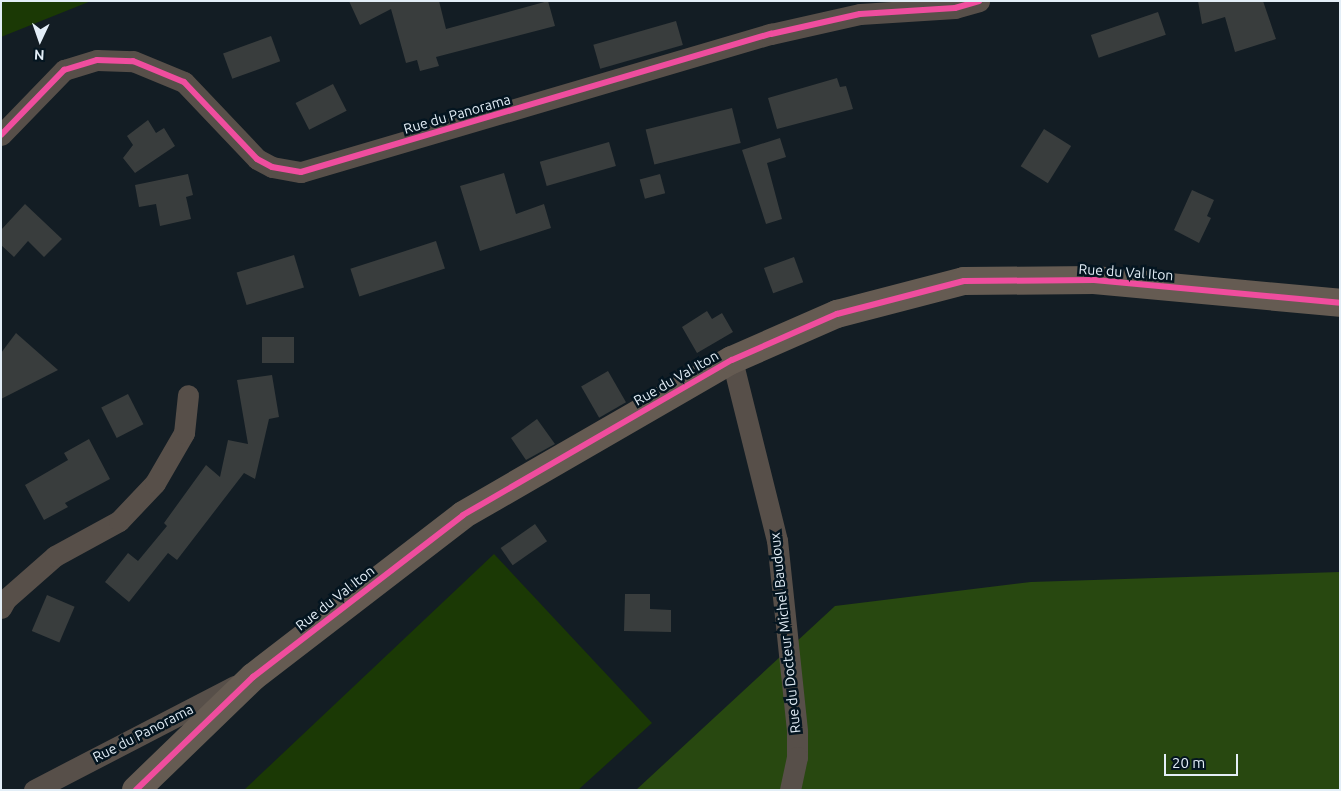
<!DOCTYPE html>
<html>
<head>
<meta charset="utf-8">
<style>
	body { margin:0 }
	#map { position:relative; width:1341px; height:791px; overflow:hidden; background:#131d24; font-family:Ubuntu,sans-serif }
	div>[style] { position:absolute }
	.green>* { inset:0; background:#1b3905 }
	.forest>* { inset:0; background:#284810 }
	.building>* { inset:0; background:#393d3d; transform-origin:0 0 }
	.street>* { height:21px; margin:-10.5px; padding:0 10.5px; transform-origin:10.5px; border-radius:10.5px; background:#574f49 }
	.secondary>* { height:28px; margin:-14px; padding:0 14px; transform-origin:14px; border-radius:14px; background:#655b52 }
	.cycleway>* { height:6px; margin:-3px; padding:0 3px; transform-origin:3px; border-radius:3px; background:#ef4d9e }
	span { translate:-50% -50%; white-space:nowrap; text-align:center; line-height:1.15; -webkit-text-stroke:5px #041520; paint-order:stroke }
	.street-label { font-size:14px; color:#e3eef7 }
	.frame { position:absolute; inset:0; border:2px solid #e3eef7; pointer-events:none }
	.north { position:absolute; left:15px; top:15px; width:50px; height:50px; -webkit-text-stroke:4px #041520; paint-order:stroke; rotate:183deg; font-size:14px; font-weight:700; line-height:20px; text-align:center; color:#e3eef7 }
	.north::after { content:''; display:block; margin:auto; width:18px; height:22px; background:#e3eef7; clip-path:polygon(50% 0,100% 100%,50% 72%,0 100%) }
	.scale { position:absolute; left:1164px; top:754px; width:74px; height:22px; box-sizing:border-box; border:2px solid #e3eef7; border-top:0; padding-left:6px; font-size:15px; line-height:18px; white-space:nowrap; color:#e3eef7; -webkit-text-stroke:4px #041520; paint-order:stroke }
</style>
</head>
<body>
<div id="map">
	<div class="green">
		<div style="clip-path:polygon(1px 1px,91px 1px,1px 37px)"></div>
		<div style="clip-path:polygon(494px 554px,652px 723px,578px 790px,244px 790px)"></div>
	</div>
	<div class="forest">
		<div style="clip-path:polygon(1340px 572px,1340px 790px,636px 790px,835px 606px,1031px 582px)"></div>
	</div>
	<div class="building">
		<div style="clip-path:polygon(349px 1px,439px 1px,446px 29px,548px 1px,555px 26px,436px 57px,439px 66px,420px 71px,417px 60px,406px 63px,391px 9px,360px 25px)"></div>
		<div style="clip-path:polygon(1198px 1px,1263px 1px,1276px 39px,1235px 52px,1225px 17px,1202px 24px)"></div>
		<div style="left:1158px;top:12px;width:24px;height:71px;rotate:71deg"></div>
		<div style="left:676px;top:21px;width:25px;height:86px;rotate:74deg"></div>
		<div style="left:271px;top:36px;width:27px;height:51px;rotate:70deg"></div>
		<div style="clip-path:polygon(837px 78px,840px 87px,846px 86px,853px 109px,777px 129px,768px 98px)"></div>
		<div style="left:333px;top:84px;width:30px;height:42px;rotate:63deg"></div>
		<div style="left:732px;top:108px;width:36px;height:89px;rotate:76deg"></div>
		<div style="clip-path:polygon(148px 120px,156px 133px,164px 128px,175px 146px,135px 173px,123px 158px,133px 145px,127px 136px)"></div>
		<div style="left:1044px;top:129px;width:32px;height:44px;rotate:32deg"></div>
		<div style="clip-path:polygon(780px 138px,786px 157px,767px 163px,782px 219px,766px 224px,742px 150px)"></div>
		<div style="left:609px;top:142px;width:25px;height:72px;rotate:74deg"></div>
		<div style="clip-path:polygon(504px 173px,516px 214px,544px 204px,551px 228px,480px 251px,460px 186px)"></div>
		<div style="clip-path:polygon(188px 174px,193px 195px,186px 197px,191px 219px,160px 226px,156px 204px,139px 207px,135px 185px)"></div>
		<div style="left:660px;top:174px;width:20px;height:21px;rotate:75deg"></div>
		<div style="clip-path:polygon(1192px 190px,1214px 200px,1207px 216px,1211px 218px,1199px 243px,1174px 230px)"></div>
		<div style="clip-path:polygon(25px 204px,62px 239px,44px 257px,28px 241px,14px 257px,1px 245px,1px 230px)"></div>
		<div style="left:436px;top:241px;width:29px;height:90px;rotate:72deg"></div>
		<div style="left:294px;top:255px;width:34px;height:60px;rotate:73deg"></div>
		<div style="left:794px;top:257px;width:27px;height:32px;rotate:70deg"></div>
		<div style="clip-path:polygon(707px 311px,712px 319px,722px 313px,733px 332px,697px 353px,682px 327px)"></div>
		<div style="clip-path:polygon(16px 333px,58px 370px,1px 399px,1px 353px)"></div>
		<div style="left:294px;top:337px;width:26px;height:32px;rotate:90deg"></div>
		<div style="left:608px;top:371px;width:36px;height:31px;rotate:60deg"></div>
		<div style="clip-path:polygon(272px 375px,279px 417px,269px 419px,255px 479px,244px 473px,177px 560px,168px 553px,129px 602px,105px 582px,128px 553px,138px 561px,167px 526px,164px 523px,206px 465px,220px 477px,228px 440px,248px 444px,237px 380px)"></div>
		<div style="left:128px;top:394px;width:34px;height:30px;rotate:63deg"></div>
		<div style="clip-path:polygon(537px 419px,555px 444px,526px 460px,511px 438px)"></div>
		<div style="clip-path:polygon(89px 439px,110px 479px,65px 503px,68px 507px,44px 520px,25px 485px,68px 460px,64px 453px)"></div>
		<div style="left:535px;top:524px;width:21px;height:42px;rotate:55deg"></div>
		<div style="clip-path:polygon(625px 594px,650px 594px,650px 609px,671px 610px,671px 632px,624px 631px)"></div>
		<div style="left:47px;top:595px;width:30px;height:39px;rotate:23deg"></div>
	</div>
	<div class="street">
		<div style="left:1px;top:135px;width:91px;rotate:-45.9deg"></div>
		<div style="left:64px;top:70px;width:34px;rotate:-17deg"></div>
		<div style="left:97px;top:60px;width:36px;rotate:2deg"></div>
		<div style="left:133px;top:61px;width:55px;rotate:22.4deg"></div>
		<div style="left:184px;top:82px;width:106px;rotate:46.5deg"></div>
		<div style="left:257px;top:159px;width:17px;rotate:28deg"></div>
		<div style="left:272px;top:167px;width:29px;rotate:10deg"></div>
		<div style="left:301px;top:172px;width:490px;rotate:-16.4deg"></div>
		<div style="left:771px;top:34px;width:91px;rotate:-12.7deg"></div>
		<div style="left:860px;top:14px;width:95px;rotate:-3.6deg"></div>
		<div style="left:955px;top:8px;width:25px;rotate:-16deg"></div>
		<div style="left:732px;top:360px;width:186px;rotate:76deg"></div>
		<div style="left:777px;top:540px;width:192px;rotate:84deg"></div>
		<div style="left:797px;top:731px;width:26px;rotate:90deg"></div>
		<div style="left:797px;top:757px;width:34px;rotate:102deg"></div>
		<div style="left:1px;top:608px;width:10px;rotate:-61deg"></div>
		<div style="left:6px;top:599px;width:65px;rotate:-41.3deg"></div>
		<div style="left:55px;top:556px;width:73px;rotate:-28.7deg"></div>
		<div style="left:119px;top:521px;width:52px;rotate:-46.5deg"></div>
		<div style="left:155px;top:483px;width:58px;rotate:-59.9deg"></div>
		<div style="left:184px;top:433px;width:38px;rotate:-84deg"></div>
		<div style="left:34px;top:790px;width:226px;rotate:-27.4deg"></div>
	</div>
	<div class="secondary">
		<div style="left:136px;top:790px;width:163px;rotate:-44deg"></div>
		<div style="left:253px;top:677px;width:265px;rotate:-37.6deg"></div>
		<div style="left:463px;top:515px;width:310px;rotate:-30deg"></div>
		<div style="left:732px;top:360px;width:115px;rotate:-23.7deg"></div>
		<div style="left:837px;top:314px;width:131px;rotate:-14.6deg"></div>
		<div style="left:964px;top:281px;width:130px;rotate:-0.4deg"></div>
		<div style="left:1094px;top:280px;width:247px;rotate:5.3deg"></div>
	</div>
	<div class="cycleway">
		<div style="left:1px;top:135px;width:91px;rotate:-45.9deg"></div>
		<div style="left:64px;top:70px;width:34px;rotate:-17deg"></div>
		<div style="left:97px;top:60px;width:36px;rotate:2deg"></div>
		<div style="left:133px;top:61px;width:55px;rotate:22.4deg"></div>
		<div style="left:184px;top:82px;width:106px;rotate:46.5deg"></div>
		<div style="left:257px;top:159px;width:17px;rotate:28deg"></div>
		<div style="left:272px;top:167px;width:29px;rotate:10deg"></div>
		<div style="left:301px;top:172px;width:490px;rotate:-16.4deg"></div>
		<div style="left:771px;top:34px;width:91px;rotate:-12.7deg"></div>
		<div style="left:860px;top:14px;width:95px;rotate:-3.6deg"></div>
		<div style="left:955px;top:8px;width:25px;rotate:-16deg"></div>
		<div style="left:136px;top:790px;width:163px;rotate:-44deg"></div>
		<div style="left:253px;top:677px;width:265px;rotate:-37.6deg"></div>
		<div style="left:463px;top:515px;width:310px;rotate:-30deg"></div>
		<div style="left:732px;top:360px;width:115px;rotate:-23.7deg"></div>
		<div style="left:837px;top:314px;width:131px;rotate:-14.6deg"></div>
		<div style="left:964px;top:281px;width:130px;rotate:-0.4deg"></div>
		<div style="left:1094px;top:280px;width:247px;rotate:5.3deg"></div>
	</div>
	<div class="street-label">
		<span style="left:457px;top:114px;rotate:-16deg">Rue du Panorama</span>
		<span style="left:1126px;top:272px;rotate:4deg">Rue du Val Iton</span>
		<span style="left:676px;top:378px;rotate:-30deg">Rue du Val Iton</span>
		<span style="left:335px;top:598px;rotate:-38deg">Rue du Val Iton</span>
		<span style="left:785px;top:633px;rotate:-96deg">Rue du Docteur Michel Baudoux</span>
		<span style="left:143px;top:733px;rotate:-27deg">Rue du Panorama</span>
	</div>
	<div class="frame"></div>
	<div class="north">N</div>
	<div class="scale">20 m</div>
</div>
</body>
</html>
